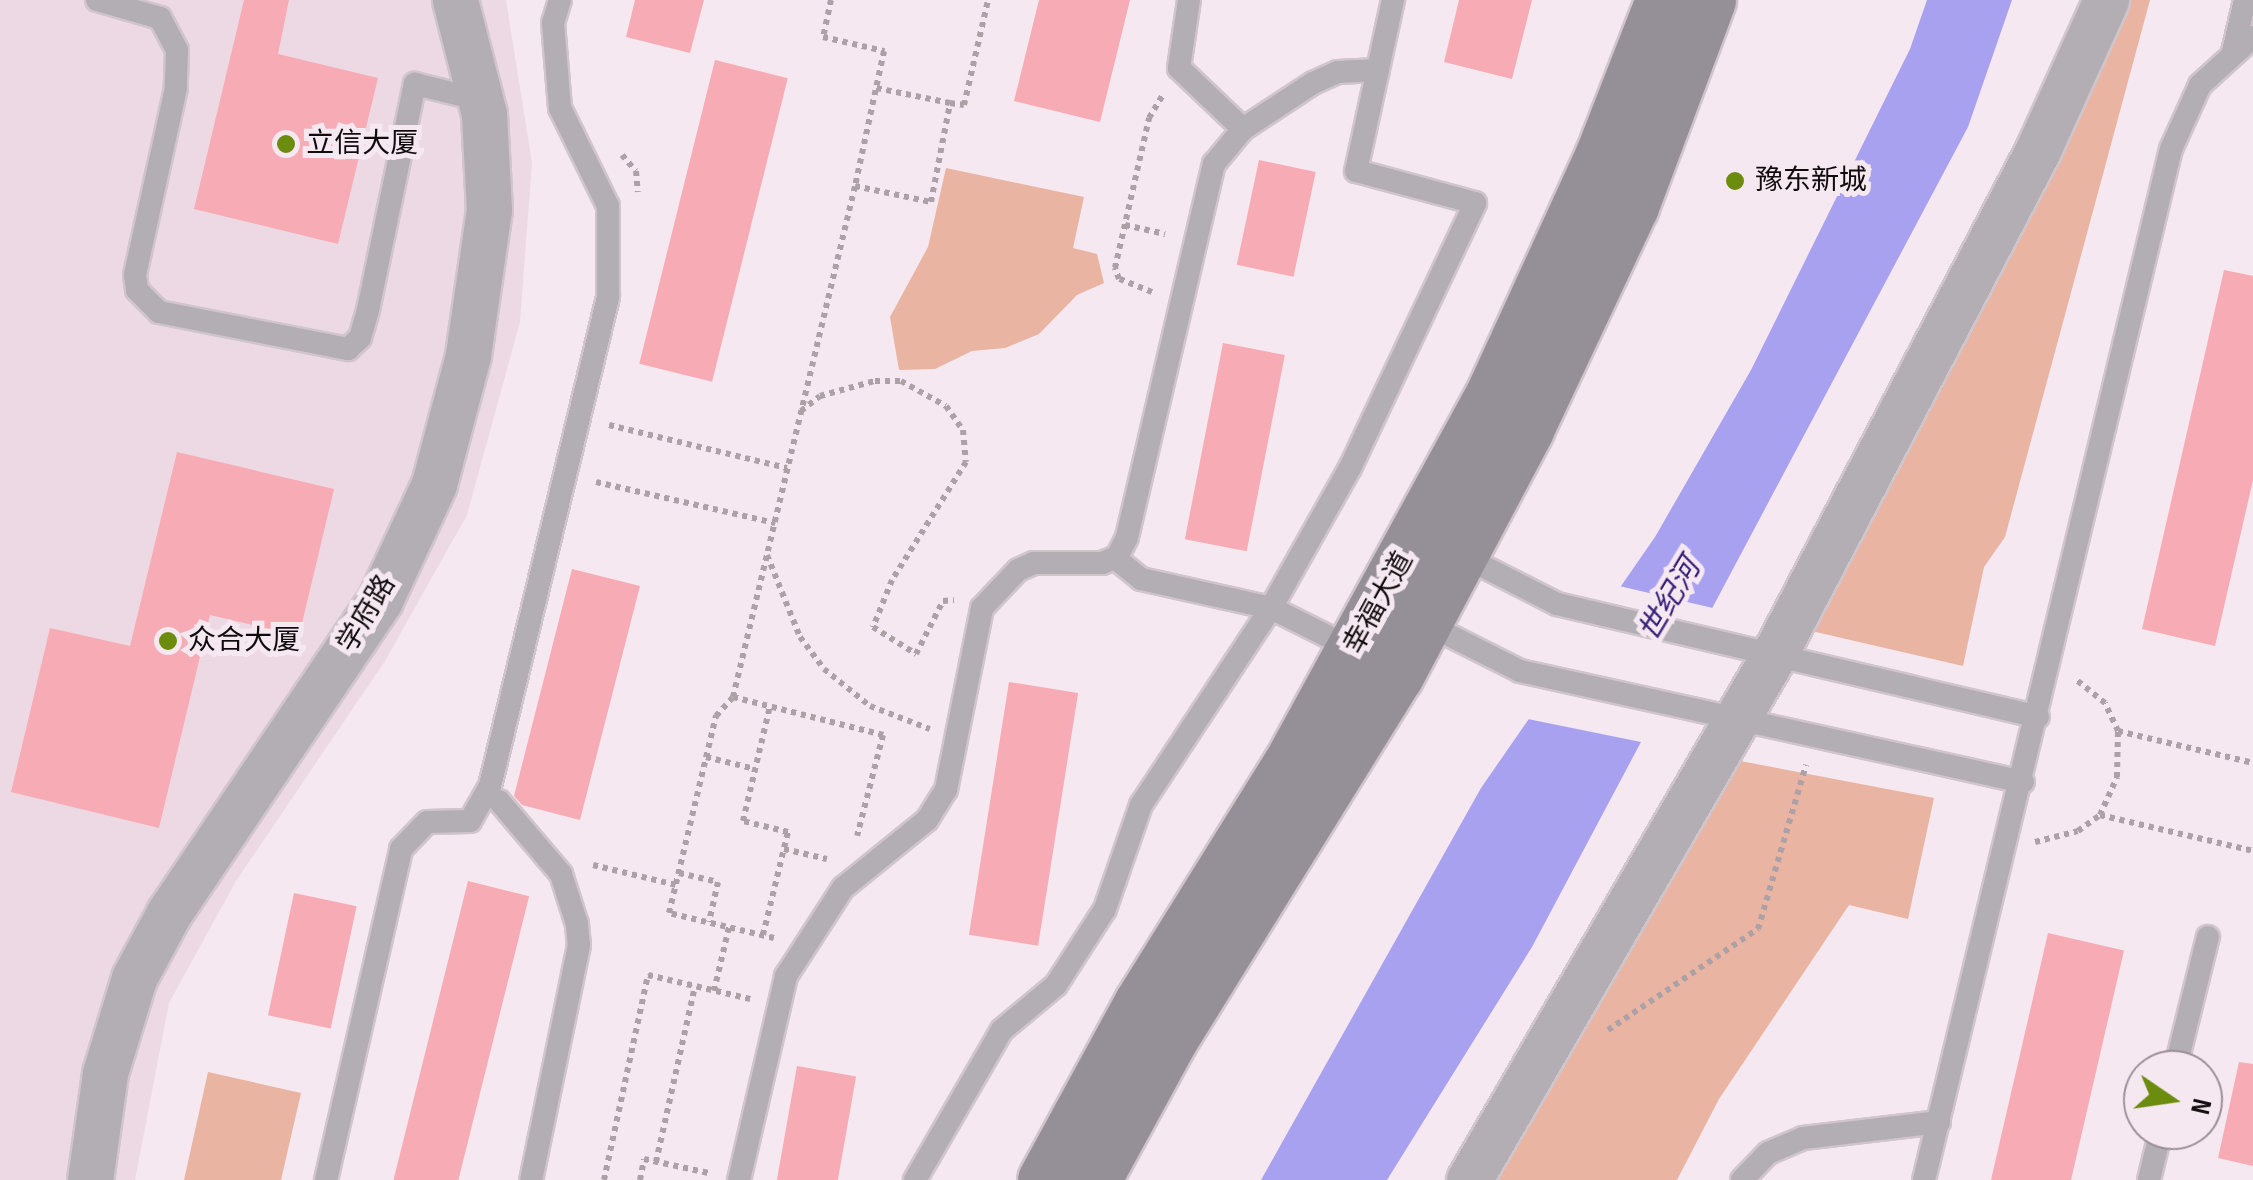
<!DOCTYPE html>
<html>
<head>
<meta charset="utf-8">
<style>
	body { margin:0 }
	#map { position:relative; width:2253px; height:1180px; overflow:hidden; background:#f6e8f0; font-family:"Sofia Sans Condensed","Noto Sans SC",sans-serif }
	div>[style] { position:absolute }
	.built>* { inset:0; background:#edd9e4 }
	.green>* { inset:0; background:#e9b4a1 }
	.water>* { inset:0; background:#a8a1f0 }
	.pier>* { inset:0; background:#f6e8f0 }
	.building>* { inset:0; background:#f7abb4; transform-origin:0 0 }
	.path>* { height:6px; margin-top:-3px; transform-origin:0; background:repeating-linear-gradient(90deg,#aca1a7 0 5px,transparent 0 10px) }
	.roads { filter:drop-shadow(2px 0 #d1c5cc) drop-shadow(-2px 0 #d1c5cc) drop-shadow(0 2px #d1c5cc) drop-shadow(0 -2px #d1c5cc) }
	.service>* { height:22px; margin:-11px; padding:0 11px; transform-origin:11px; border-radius:11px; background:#b2aeb3 }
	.minor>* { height:45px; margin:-22.5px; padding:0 22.5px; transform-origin:22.5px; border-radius:22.5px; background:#b2aeb3 }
	.secondary>* { height:55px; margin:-27.5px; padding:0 27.5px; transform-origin:27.5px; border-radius:27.5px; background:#959097 }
	.dots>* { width:28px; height:28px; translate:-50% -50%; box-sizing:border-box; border:5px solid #f6e8f0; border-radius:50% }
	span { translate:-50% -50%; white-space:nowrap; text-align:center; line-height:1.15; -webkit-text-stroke:10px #f6e8f0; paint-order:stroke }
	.poi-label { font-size:28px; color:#100c0e }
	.left { translate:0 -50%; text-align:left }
	.street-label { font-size:28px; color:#100c0e }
	.water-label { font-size:30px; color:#341d76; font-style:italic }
	.north { position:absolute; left:2123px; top:1050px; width:100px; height:100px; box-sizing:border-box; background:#f6e8f0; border:2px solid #9a9096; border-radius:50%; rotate:103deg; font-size:28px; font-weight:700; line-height:40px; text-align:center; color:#100c0e }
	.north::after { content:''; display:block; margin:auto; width:35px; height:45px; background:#6c8c0f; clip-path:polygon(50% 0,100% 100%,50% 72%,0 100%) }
</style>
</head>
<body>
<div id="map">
	<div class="built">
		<div style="clip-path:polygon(0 0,506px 0,532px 163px,520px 322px,467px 515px,385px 661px,236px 881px,169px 1003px,135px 1180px,0 1180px)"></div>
	</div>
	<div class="green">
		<div style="clip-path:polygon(2118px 0,2150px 0,2005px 537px,1984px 567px,1963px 666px,1807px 630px)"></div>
		<div style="clip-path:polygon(946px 168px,1084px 197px,1073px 248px,1097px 254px,1104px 283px,1077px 295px,1039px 334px,1005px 348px,972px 351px,935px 369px,899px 370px,890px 317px,928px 247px)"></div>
		<div style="clip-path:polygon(1730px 759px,1934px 798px,1908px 919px,1849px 905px,1719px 1099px,1677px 1180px,1487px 1180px)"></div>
		<div style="clip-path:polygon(208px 1072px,301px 1093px,281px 1180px,184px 1180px)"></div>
	</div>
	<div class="water">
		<div style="clip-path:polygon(1927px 0,2012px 0,1968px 127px,1532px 947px,1387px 1180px,1261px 1180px,1481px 788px,1655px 537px,1751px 370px,1910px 49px)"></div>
	</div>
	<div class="pier">
		<div style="clip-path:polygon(1615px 585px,1717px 609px,1646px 743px,1523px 718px)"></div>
	</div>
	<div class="building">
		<div style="clip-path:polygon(244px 0,289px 0,278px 54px,378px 78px,338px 244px,194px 209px)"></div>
		<div style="clip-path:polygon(635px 0,704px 0,690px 53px,626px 37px)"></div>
		<div style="clip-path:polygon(1039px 0,1130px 0,1100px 122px,1014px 101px)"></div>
		<div style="clip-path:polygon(1459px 0,1532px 0,1512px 79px,1444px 62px)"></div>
		<div style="left:715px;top:60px;width:75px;height:313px;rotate:14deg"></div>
		<div style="left:1259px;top:160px;width:58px;height:107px;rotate:12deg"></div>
		<div style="clip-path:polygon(2224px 270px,2253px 276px,2253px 480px,2215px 646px,2142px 629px)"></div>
		<div style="left:1223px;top:343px;width:63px;height:200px;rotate:11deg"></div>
		<div style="clip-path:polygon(177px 452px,334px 489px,299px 636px,210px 615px,159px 828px,11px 792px,50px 628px,130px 646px)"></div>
		<div style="clip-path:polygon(572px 569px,640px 586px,580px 820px,522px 805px,514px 796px)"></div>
		<div style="left:1009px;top:682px;width:70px;height:256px;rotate:9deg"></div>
		<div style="left:468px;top:881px;width:63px;height:309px;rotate:14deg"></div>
		<div style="left:294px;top:893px;width:64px;height:125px;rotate:12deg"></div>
		<div style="left:2048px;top:933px;width:78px;height:253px;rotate:13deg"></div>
		<div style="clip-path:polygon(2239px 1062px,2253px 1064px,2253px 1166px,2218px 1158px)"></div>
		<div style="left:797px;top:1066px;width:60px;height:116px;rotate:10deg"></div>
	</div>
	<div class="path">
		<div style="left:831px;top:0;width:38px;rotate:102deg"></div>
		<div style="left:823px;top:37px;width:63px;rotate:12.9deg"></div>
		<div style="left:884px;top:51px;width:138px;rotate:102.1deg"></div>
		<div style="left:855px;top:186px;width:78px;rotate:11.9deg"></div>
		<div style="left:931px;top:202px;width:101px;rotate:-79.1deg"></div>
		<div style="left:950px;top:103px;width:76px;rotate:-168.5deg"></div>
		<div style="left:950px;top:103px;width:14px;rotate:8deg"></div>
		<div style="left:964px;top:105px;width:108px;rotate:-77.1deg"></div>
		<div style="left:622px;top:155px;width:21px;rotate:49deg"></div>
		<div style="left:636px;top:171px;width:21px;rotate:85deg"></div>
		<div style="left:1125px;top:225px;width:41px;rotate:12.7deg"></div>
		<div style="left:1152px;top:292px;width:35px;rotate:-158deg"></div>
		<div style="left:1119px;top:279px;width:12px;rotate:-110deg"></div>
		<div style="left:1115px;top:268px;width:154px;rotate:-77.2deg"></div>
		<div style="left:1149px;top:118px;width:27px;rotate:-59deg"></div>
		<div style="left:801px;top:411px;width:24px;rotate:-38deg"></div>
		<div style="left:820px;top:396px;width:57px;rotate:-15.3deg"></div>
		<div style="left:875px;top:381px;width:26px"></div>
		<div style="left:901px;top:381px;width:51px;rotate:29.1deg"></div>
		<div style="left:946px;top:406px;width:29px;rotate:55deg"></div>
		<div style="left:963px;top:430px;width:32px;rotate:85deg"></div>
		<div style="left:966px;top:462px;width:139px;rotate:122.1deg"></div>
		<div style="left:892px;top:580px;width:51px;rotate:112deg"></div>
		<div style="left:873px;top:627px;width:51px;rotate:32.1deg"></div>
		<div style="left:916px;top:654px;width:59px;rotate:-63deg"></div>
		<div style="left:943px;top:601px;width:11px;rotate:-5deg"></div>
		<div style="left:609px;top:425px;width:183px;rotate:13.6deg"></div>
		<div style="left:596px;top:482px;width:184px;rotate:12.9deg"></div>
		<div style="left:767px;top:555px;width:88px;rotate:68.1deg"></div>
		<div style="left:800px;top:637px;width:40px;rotate:53deg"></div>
		<div style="left:824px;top:669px;width:59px;rotate:38.8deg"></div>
		<div style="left:870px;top:706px;width:64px;rotate:21deg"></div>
		<div style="left:733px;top:697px;width:155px;rotate:14.2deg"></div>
		<div style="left:883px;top:735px;width:104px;rotate:104.4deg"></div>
		<div style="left:2118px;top:731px;width:139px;rotate:13.3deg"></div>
		<div style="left:706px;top:757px;width:50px;rotate:13.8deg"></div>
		<div style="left:2100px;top:815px;width:157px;rotate:13.2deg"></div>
		<div style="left:2035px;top:842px;width:44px;rotate:-14.3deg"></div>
		<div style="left:2078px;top:831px;width:27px;rotate:-36deg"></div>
		<div style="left:2100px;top:815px;width:42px;rotate:-65.9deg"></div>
		<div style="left:2117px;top:777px;width:46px;rotate:-88.8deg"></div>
		<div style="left:2118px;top:731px;width:31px;rotate:-115deg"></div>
		<div style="left:2105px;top:703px;width:36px;rotate:-141deg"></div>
		<div style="left:784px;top:849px;width:44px;rotate:13.1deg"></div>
		<div style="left:593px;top:865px;width:85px;rotate:13.5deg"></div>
		<div style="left:679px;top:873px;width:40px;rotate:13deg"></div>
		<div style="left:718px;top:882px;width:41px;rotate:102.7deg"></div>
		<div style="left:763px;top:935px;width:106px;rotate:-76.4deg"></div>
		<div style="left:788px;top:832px;width:46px;rotate:-166.3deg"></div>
		<div style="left:743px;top:821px;width:118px;rotate:-76.8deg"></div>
		<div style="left:774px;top:938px;width:108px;rotate:-166.6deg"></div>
		<div style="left:669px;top:913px;width:203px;rotate:-76.6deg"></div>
		<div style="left:716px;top:716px;width:25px;rotate:-48deg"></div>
		<div style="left:733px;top:697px;width:525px;rotate:-76.57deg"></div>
		<div style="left:714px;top:991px;width:66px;rotate:-76.8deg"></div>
		<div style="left:1608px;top:1030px;width:181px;rotate:-34deg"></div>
		<div style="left:1758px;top:929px;width:171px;rotate:-73.7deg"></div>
		<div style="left:656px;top:1162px;width:180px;rotate:-77.5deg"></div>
		<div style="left:604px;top:1180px;width:210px;rotate:-77.9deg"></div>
		<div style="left:648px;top:975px;width:105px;rotate:13.2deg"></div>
		<div style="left:640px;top:1180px;width:21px;rotate:-79deg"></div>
		<div style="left:644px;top:1159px;width:66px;rotate:12.2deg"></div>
	</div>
	<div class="roads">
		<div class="service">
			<div style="left:97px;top:0;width:66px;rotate:15.9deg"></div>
			<div style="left:160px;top:18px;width:36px;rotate:62deg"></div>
			<div style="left:177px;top:50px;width:38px;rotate:92deg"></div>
			<div style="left:176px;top:88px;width:191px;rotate:102.4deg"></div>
			<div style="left:135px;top:275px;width:15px;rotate:82deg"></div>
			<div style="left:137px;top:290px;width:31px;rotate:45deg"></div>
			<div style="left:159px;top:312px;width:193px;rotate:11.1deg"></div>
			<div style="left:348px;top:349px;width:16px;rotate:-43deg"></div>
			<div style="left:360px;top:338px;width:29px;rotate:-74deg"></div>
			<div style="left:368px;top:310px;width:231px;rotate:-78.3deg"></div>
			<div style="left:415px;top:84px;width:68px;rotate:13.6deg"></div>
			<div style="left:1189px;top:0;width:69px;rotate:98.4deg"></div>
			<div style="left:1179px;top:68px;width:88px;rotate:43.6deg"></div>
			<div style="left:2233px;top:52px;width:53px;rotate:-77deg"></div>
			<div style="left:1457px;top:553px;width:112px;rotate:27deg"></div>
			<div style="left:1557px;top:604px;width:494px;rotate:13.2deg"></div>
			<div style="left:1421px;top:621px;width:111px;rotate:26.8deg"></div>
			<div style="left:1520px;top:671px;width:515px;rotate:12.44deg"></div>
			<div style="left:1355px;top:650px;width:94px;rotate:-153.4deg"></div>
			<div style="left:1271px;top:608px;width:161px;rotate:-60.6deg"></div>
			<div style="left:1350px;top:468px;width:293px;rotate:-64.7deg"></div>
			<div style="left:1475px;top:203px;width:123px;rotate:-164.9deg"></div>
			<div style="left:1356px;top:171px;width:175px;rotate:-77.8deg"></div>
			<div style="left:499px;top:801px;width:96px;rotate:49.7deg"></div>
			<div style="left:561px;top:874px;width:52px;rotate:72.3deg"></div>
			<div style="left:577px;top:924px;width:21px;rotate:85deg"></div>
			<div style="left:579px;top:945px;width:240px;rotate:101.5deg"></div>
			<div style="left:2175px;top:1070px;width:137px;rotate:-76.1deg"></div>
			<div style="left:326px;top:1180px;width:339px;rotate:-77.2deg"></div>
			<div style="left:401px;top:849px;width:37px;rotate:-46deg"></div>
			<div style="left:427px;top:822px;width:43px;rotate:-1.3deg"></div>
			<div style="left:470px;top:821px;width:40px;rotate:-60.3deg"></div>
			<div style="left:490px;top:786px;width:503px;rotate:-76.43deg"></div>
			<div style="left:608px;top:297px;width:91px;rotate:-90deg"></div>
			<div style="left:608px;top:206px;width:109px;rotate:-116.1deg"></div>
			<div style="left:560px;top:108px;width:85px;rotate:-94.7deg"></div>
			<div style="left:553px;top:23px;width:24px;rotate:-73deg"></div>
			<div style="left:739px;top:1180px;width:209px;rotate:-77deg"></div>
			<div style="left:786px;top:976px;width:105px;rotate:-57.1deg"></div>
			<div style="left:843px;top:888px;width:108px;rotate:-39deg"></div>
			<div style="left:927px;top:820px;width:36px;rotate:-58deg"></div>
			<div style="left:946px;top:790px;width:186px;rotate:-78.8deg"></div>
			<div style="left:982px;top:608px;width:52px;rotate:-46.5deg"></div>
			<div style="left:1018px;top:570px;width:17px;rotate:-24deg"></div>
			<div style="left:1034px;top:563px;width:68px"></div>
			<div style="left:1102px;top:563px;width:16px;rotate:-22deg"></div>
			<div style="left:1117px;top:557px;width:22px;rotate:-63deg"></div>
			<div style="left:1127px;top:537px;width:383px;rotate:-76.9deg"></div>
			<div style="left:1214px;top:164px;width:45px;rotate:-50.4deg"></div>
			<div style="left:1243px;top:129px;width:84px;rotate:-33.3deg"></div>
			<div style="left:1313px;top:83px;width:27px;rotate:-24deg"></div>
			<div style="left:1338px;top:72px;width:40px;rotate:-2.9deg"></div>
			<div style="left:915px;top:1180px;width:173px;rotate:-59.9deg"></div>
			<div style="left:1002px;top:1030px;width:70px;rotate:-39.8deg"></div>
			<div style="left:1056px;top:985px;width:90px;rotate:-57.2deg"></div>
			<div style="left:1105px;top:909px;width:110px;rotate:-70.9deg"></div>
			<div style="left:1141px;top:805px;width:236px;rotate:-56.6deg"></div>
			<div style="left:1271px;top:608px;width:133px;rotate:-167.4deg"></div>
			<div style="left:1141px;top:579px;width:33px;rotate:-141deg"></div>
			<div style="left:1742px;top:1180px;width:37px;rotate:-46deg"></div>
			<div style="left:1768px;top:1153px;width:38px;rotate:-23deg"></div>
			<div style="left:1803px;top:1138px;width:137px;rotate:-6.7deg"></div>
			<div style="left:1924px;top:1180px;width:1060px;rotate:-76.53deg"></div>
			<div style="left:2171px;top:149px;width:70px;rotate:-65.6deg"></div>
			<div style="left:2200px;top:85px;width:72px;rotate:-42.2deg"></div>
			<div style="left:2149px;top:1180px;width:51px;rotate:-76.5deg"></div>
		</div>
		<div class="minor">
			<div style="left:90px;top:1180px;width:108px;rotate:-82deg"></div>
			<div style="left:105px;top:1073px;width:99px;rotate:-73deg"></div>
			<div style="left:134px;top:978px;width:74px;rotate:-61.7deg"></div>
			<div style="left:169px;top:913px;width:377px;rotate:-56deg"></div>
			<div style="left:380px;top:600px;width:128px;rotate:-65deg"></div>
			<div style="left:434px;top:484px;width:133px;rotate:-75.2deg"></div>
			<div style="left:468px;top:355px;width:147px;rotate:-81.8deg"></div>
			<div style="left:489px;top:210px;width:96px;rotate:-93deg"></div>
			<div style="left:484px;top:114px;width:118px;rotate:-104.3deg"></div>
			<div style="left:1469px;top:1180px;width:607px;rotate:-59.85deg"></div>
			<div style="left:1774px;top:655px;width:570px;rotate:-62.4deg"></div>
			<div style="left:2038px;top:150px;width:165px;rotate:-65.6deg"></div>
		</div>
		<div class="secondary">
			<div style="left:1045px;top:1180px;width:200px;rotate:-61.4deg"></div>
			<div style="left:1141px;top:1004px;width:282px;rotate:-58.1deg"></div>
			<div style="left:1290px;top:765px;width:427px;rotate:-61.3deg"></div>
			<div style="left:1495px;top:390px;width:260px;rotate:-65.4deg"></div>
			<div style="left:1603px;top:154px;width:165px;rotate:-68.7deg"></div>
			<div style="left:1093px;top:1180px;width:161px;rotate:-61.4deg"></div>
			<div style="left:1170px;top:1039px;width:428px;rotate:-58.2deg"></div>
			<div style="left:1396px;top:675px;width:278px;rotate:-62.1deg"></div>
			<div style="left:1526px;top:429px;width:246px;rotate:-64.8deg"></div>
			<div style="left:1631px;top:206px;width:220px;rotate:-69.5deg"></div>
		</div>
	</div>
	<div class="dots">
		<div style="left:286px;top:144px;background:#6c8c0f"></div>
		<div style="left:1735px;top:181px;background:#6c8c0f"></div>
		<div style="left:168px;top:641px;background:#6c8c0f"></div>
	</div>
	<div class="poi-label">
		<span class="left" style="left:306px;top:144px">立信大厦</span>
		<span class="left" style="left:1755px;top:181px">豫东新城</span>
		<span class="left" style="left:188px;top:641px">众合大厦</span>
	</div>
	<div class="street-label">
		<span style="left:1379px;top:603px;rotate:-61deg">幸福大道</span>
		<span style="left:367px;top:614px;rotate:-59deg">学府路</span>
	</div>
	<div class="water-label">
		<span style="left:1670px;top:600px;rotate:-59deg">世纪河</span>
	</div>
	<div class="north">N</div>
</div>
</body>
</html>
